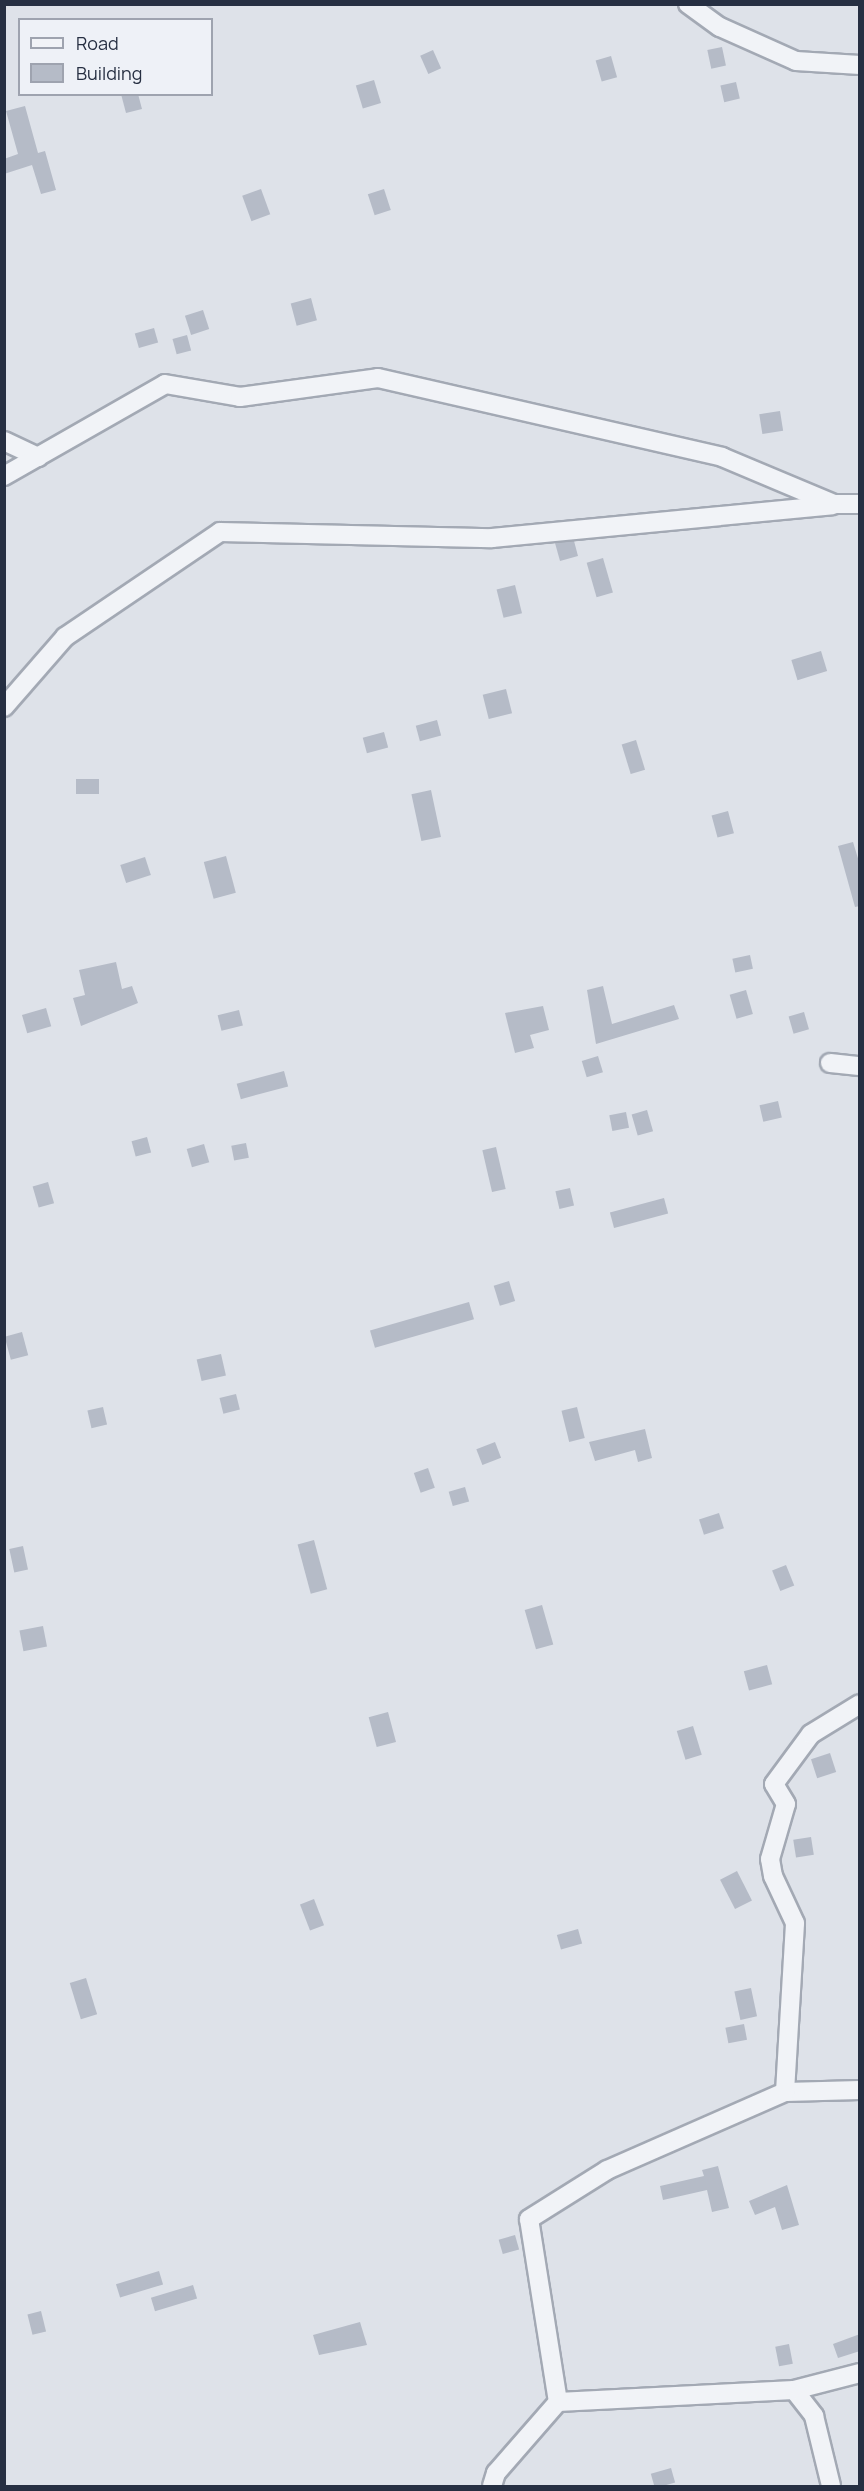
<!DOCTYPE html>
<html>
<head>
<meta charset="utf-8">
<style>
	body { margin:0 }
	#map { position:relative; width:864px; height:2491px; overflow:hidden; background:#dee2e9; font-family:Manrope,sans-serif }
	div>[style] { position:absolute }
	.building>* { inset:0; background:#b5bbc7; transform-origin:0 0 }
	.roads { filter:drop-shadow(2px 0 #a3a9b4) drop-shadow(-2px 0 #a3a9b4) drop-shadow(0 2px #a3a9b4) drop-shadow(0 -2px #a3a9b4) }
	.street>* { height:18px; margin:-9px; padding:0 9px; transform-origin:9px; border-radius:9px; background:#f1f3f7 }
	span { translate:-50% -50%; white-space:nowrap; text-align:center; line-height:1.15; -webkit-text-stroke:6px #eef1f7; paint-order:stroke }
	.frame { position:absolute; inset:0; border:6px solid #262f42; pointer-events:none }
	.legend { position:absolute; left:18px; top:18px; width:195px; height:78px; box-sizing:border-box; background:#eef1f7; border:2px solid #9ea3af; margin:0; padding:8px 10px; list-style:none; font-size:18px; color:#262f42 }
	.legend li { display:flex; align-items:center; gap:12px; height:30px }
	.legend b { width:30px; border:2px solid #9ea3af }
</style>
</head>
<body>
<div id="map">
	<div class="building">
		<div style="left:722px;top:47px;width:19px;height:15px;rotate:78deg"></div>
		<div style="left:433px;top:50px;width:20px;height:14px;rotate:66deg"></div>
		<div style="left:611px;top:56px;width:22px;height:16px;rotate:74deg"></div>
		<div style="left:374px;top:80px;width:24px;height:19px;rotate:73deg"></div>
		<div style="left:736px;top:82px;width:17px;height:16px;rotate:77deg"></div>
		<div style="clip-path:polygon(121px 94px,138px 94px,142px 109px,126px 113px)"></div>
		<div style="clip-path:polygon(25px 106px,38px 153px,45px 151px,56px 190px,41px 194px,32px 165px,4px 174px,4px 159px,18px 154px,6px 111px)"></div>
		<div style="left:261px;top:189px;width:27px;height:20px;rotate:70deg"></div>
		<div style="left:384px;top:189px;width:22px;height:17px;rotate:72deg"></div>
		<div style="left:311px;top:298px;width:23px;height:21px;rotate:75deg"></div>
		<div style="left:203px;top:310px;width:20px;height:19px;rotate:72deg"></div>
		<div style="left:154px;top:328px;width:15px;height:20px;rotate:74deg"></div>
		<div style="left:187px;top:335px;width:16px;height:15px;rotate:75deg"></div>
		<div style="left:780px;top:411px;width:20px;height:21px;rotate:81deg"></div>
		<div style="clip-path:polygon(574px 541px,578px 556px,560px 561px,555px 543px)"></div>
		<div style="left:603px;top:558px;width:36px;height:17px;rotate:74deg"></div>
		<div style="left:515px;top:585px;width:29px;height:19px;rotate:76deg"></div>
		<div style="left:821px;top:651px;width:21px;height:31px;rotate:73deg"></div>
		<div style="left:506px;top:689px;width:25px;height:24px;rotate:76deg"></div>
		<div style="left:437px;top:720px;width:16px;height:22px;rotate:75deg"></div>
		<div style="left:384px;top:732px;width:16px;height:22px;rotate:75deg"></div>
		<div style="left:636px;top:740px;width:31px;height:15px;rotate:73deg"></div>
		<div style="left:76px;top:779px;width:23px;height:15px"></div>
		<div style="left:431px;top:790px;width:48px;height:20px;rotate:78deg"></div>
		<div style="left:728px;top:811px;width:23px;height:17px;rotate:75deg"></div>
		<div style="clip-path:polygon(853px 842px,860px 865px,860px 906px,855px 907px,838px 846px)"></div>
		<div style="left:226px;top:856px;width:38px;height:23px;rotate:75deg"></div>
		<div style="left:145px;top:857px;width:19px;height:26px;rotate:72deg"></div>
		<div style="left:750px;top:955px;width:14px;height:18px;rotate:78deg"></div>
		<div style="clip-path:polygon(116px 962px,122px 989px,132px 986px,138px 1003px,81px 1026px,73px 998px,85px 995px,79px 970px)"></div>
		<div style="clip-path:polygon(603px 986px,612px 1024px,674px 1005px,679px 1019px,596px 1044px,587px 990px)"></div>
		<div style="left:746px;top:990px;width:25px;height:17px;rotate:74deg"></div>
		<div style="clip-path:polygon(543px 1006px,549px 1030px,530px 1035px,534px 1048px,515px 1053px,505px 1013px)"></div>
		<div style="left:46px;top:1008px;width:19px;height:25px;rotate:74deg"></div>
		<div style="left:239px;top:1010px;width:16px;height:22px;rotate:76deg"></div>
		<div style="left:804px;top:1012px;width:18px;height:16px;rotate:74deg"></div>
		<div style="left:598px;top:1056px;width:17px;height:17px;rotate:73deg"></div>
		<div style="left:284px;top:1071px;width:16px;height:49px;rotate:75deg"></div>
		<div style="left:778px;top:1101px;width:17px;height:19px;rotate:77deg"></div>
		<div style="left:647px;top:1110px;width:22px;height:16px;rotate:74deg"></div>
		<div style="left:626px;top:1112px;width:16px;height:17px;rotate:79deg"></div>
		<div style="left:147px;top:1137px;width:16px;height:16px;rotate:75deg"></div>
		<div style="left:246px;top:1143px;width:15px;height:15px;rotate:79deg"></div>
		<div style="left:204px;top:1144px;width:19px;height:18px;rotate:74deg"></div>
		<div style="left:496px;top:1147px;width:43px;height:14px;rotate:77deg"></div>
		<div style="left:48px;top:1182px;width:22px;height:16px;rotate:74deg"></div>
		<div style="left:570px;top:1188px;width:18px;height:15px;rotate:77deg"></div>
		<div style="left:664px;top:1198px;width:16px;height:56px;rotate:75deg"></div>
		<div style="left:509px;top:1281px;width:21px;height:16px;rotate:73deg"></div>
		<div style="left:469px;top:1302px;width:18px;height:103px;rotate:74deg"></div>
		<div style="left:22px;top:1332px;width:24px;height:18px;rotate:75deg"></div>
		<div style="left:221px;top:1354px;width:22px;height:25px;rotate:77deg"></div>
		<div style="left:236px;top:1394px;width:16px;height:17px;rotate:76deg"></div>
		<div style="left:103px;top:1407px;width:18px;height:16px;rotate:77deg"></div>
		<div style="left:577px;top:1407px;width:32px;height:16px;rotate:76deg"></div>
		<div style="clip-path:polygon(645px 1429px,652px 1458px,638px 1462px,635px 1450px,595px 1461px,589px 1442px)"></div>
		<div style="left:495px;top:1442px;width:17px;height:20px;rotate:69deg"></div>
		<div style="left:428px;top:1468px;width:21px;height:15px;rotate:71deg"></div>
		<div style="left:465px;top:1487px;width:15px;height:17px;rotate:74deg"></div>
		<div style="left:719px;top:1513px;width:16px;height:21px;rotate:72deg"></div>
		<div style="left:314px;top:1540px;width:51px;height:17px;rotate:75deg"></div>
		<div style="left:23px;top:1546px;width:24px;height:14px;rotate:78deg"></div>
		<div style="left:786px;top:1565px;width:22px;height:15px;rotate:68deg"></div>
		<div style="left:542px;top:1605px;width:41px;height:18px;rotate:74deg"></div>
		<div style="left:43px;top:1626px;width:21px;height:24px;rotate:79deg"></div>
		<div style="left:767px;top:1665px;width:20px;height:24px;rotate:75deg"></div>
		<div style="left:388px;top:1712px;width:31px;height:20px;rotate:75deg"></div>
		<div style="left:693px;top:1726px;width:30px;height:17px;rotate:73deg"></div>
		<div style="left:830px;top:1753px;width:20px;height:20px;rotate:72deg"></div>
		<div style="left:811px;top:1837px;width:18px;height:18px;rotate:81deg"></div>
		<div style="left:737px;top:1871px;width:33px;height:19px;rotate:63deg"></div>
		<div style="left:314px;top:1899px;width:28px;height:15px;rotate:69deg"></div>
		<div style="left:578px;top:1929px;width:15px;height:22px;rotate:74deg"></div>
		<div style="left:86px;top:1978px;width:38px;height:17px;rotate:73deg"></div>
		<div style="left:751px;top:1988px;width:29px;height:17px;rotate:78deg"></div>
		<div style="left:744px;top:2024px;width:16px;height:19px;rotate:79deg"></div>
		<div style="clip-path:polygon(718px 2166px,729px 2208px,712px 2212px,707px 2190px,663px 2200px,660px 2186px,704px 2176px,702px 2170px)"></div>
		<div style="clip-path:polygon(787px 2185px,799px 2225px,782px 2230px,775px 2207px,755px 2215px,749px 2201px)"></div>
		<div style="left:515px;top:2235px;width:15px;height:17px;rotate:74deg"></div>
		<div style="left:159px;top:2271px;width:14px;height:45px;rotate:73deg"></div>
		<div style="left:193px;top:2285px;width:14px;height:44px;rotate:73deg"></div>
		<div style="left:41px;top:2311px;width:21px;height:14px;rotate:76deg"></div>
		<div style="clip-path:polygon(360px 2322px,367px 2345px,319px 2355px,313px 2335px)"></div>
		<div style="clip-path:polygon(860px 2334px,860px 2351px,838px 2358px,833px 2344px)"></div>
		<div style="left:789px;top:2344px;width:20px;height:14px;rotate:79deg"></div>
		<div style="left:671px;top:2468px;width:15px;height:21px;rotate:74deg"></div>
	</div>
	<div class="roads">
		<div class="street">
			<div style="left:688px;top:4px;width:39px;rotate:36deg"></div>
			<div style="left:720px;top:27px;width:83px;rotate:24.1deg"></div>
			<div style="left:796px;top:61px;width:64px;rotate:3.6deg"></div>
			<div style="left:4px;top:441px;width:38px;rotate:25deg"></div>
			<div style="left:4px;top:476px;width:185px;rotate:-29.7deg"></div>
			<div style="left:165px;top:384px;width:76px;rotate:9.8deg"></div>
			<div style="left:240px;top:397px;width:139px;rotate:-7.8deg"></div>
			<div style="left:378px;top:378px;width:353px;rotate:12.9deg"></div>
			<div style="left:722px;top:457px;width:121px;rotate:22.8deg"></div>
			<div style="left:834px;top:504px;width:26px"></div>
			<div style="left:4px;top:707px;width:93px;rotate:-48.9deg"></div>
			<div style="left:65px;top:637px;width:187px;rotate:-34.1deg"></div>
			<div style="left:220px;top:532px;width:272px;rotate:1.3deg"></div>
			<div style="left:492px;top:538px;width:342px;rotate:-5.5deg"></div>
			<div style="left:830px;top:1063px;width:30px;rotate:6deg"></div>
			<div style="left:785px;top:2092px;width:75px;rotate:-1.5deg"></div>
			<div style="left:794px;top:2390px;width:33px;rotate:52deg"></div>
			<div style="left:814px;top:2416px;width:72px;rotate:76.3deg"></div>
			<div style="left:558px;top:2402px;width:236px;rotate:-2.9deg"></div>
			<div style="left:794px;top:2390px;width:68px;rotate:-14.4deg"></div>
			<div style="left:492px;top:2486px;width:14px;rotate:-73deg"></div>
			<div style="left:496px;top:2473px;width:94px;rotate:-48.9deg"></div>
			<div style="left:558px;top:2402px;width:185px;rotate:-99deg"></div>
			<div style="left:529px;top:2219px;width:92px;rotate:-32.1deg"></div>
			<div style="left:607px;top:2170px;width:194px;rotate:-23.7deg"></div>
			<div style="left:785px;top:2092px;width:169px;rotate:-86.6deg"></div>
			<div style="left:795px;top:1923px;width:52px;rotate:-115.1deg"></div>
			<div style="left:773px;top:1876px;width:17px;rotate:-100deg"></div>
			<div style="left:770px;top:1859px;width:57px;rotate:-73.8deg"></div>
			<div style="left:786px;top:1804px;width:23px;rotate:-121deg"></div>
			<div style="left:774px;top:1784px;width:62px;rotate:-53.5deg"></div>
			<div style="left:811px;top:1734px;width:57px;rotate:-31.5deg"></div>
		</div>
	</div>
	<div class="frame"></div>
	<ul class="legend">
	<li><b style="height:8px;background:#f1f3f7"></b>Road</li>
	<li><b style="height:16px;background:#b5bbc7"></b>Building</li>
	</ul>
</div>
</body>
</html>
